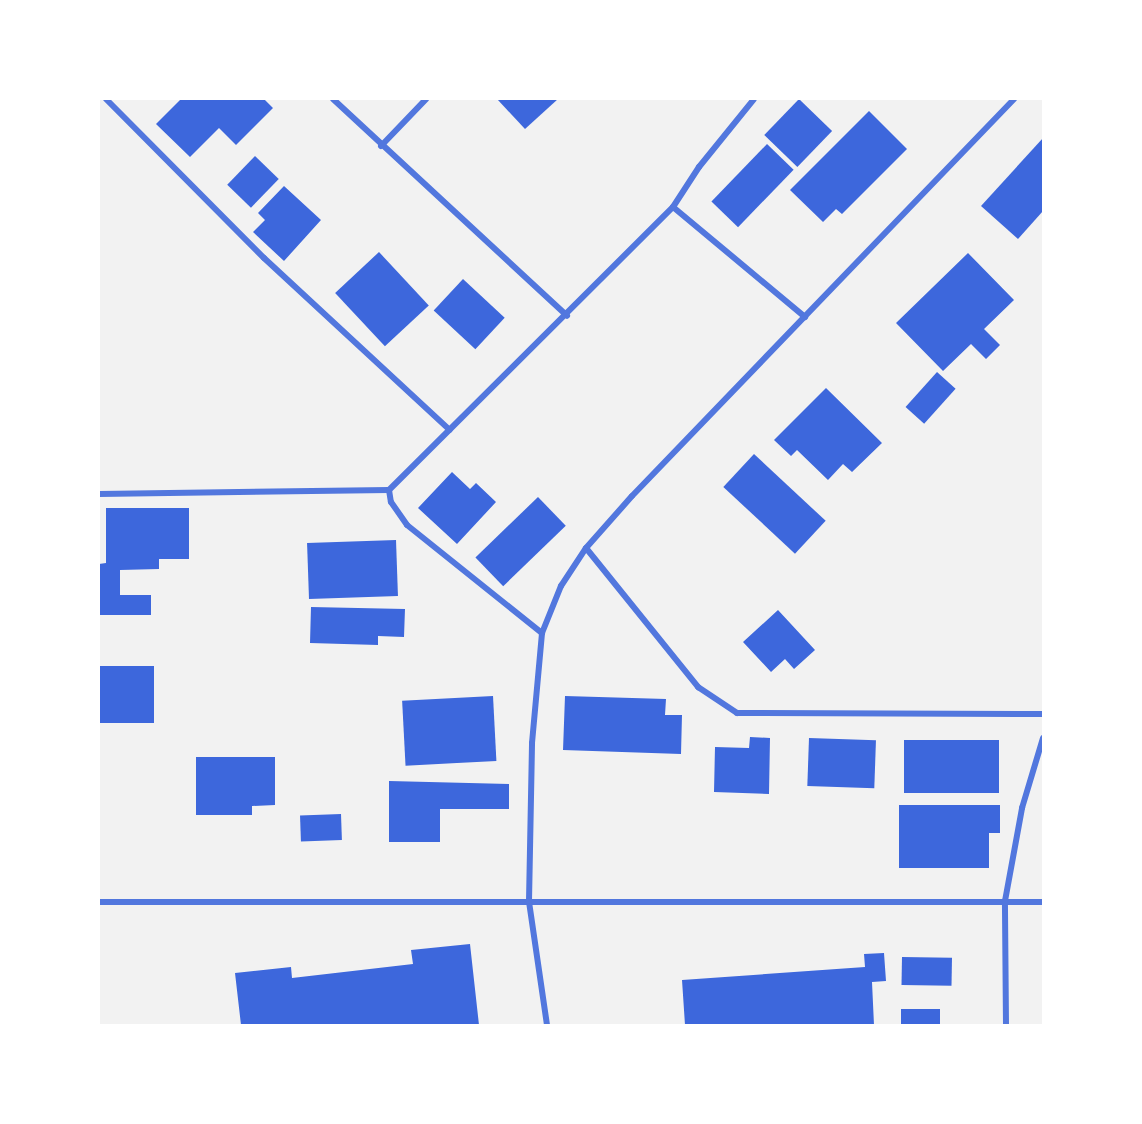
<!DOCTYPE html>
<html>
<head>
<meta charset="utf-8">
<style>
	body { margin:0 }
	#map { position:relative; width:1142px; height:1124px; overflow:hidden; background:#f2f2f2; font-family:Rubik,sans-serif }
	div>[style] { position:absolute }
	.building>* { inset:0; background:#3d67dc; transform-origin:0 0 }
	.minor>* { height:6px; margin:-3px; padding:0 3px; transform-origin:3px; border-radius:3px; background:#5277de }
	span { translate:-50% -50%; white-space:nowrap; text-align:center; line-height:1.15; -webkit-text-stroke:4.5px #fff; paint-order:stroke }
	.frame { position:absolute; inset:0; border:100px solid #fff; pointer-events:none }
</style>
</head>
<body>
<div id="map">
	<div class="building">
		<div style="clip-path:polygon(181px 99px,264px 99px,273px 108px,236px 145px,219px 128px,190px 157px,156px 124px)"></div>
		<div style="clip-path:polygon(497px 99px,558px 99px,525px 129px)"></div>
		<div style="left:799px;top:99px;width:46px;height:50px;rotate:44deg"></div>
		<div style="clip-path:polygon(869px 111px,907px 149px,842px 214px,836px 209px,823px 222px,790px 190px)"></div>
		<div style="clip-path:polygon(1043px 138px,1043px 211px,1018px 239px,981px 206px)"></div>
		<div style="left:767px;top:144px;width:37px;height:80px;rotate:44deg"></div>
		<div style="left:255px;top:156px;width:33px;height:40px;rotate:44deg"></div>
		<div style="clip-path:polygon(284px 186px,321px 220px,284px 261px,253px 232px,265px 220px,258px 213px)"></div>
		<div style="left:379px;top:252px;width:73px;height:60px;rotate:47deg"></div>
		<div style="clip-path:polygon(968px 253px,1014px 300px,984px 329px,1000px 345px,986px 359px,971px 344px,943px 371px,896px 323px)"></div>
		<div style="left:463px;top:279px;width:57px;height:43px;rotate:43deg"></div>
		<div style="left:937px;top:372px;width:25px;height:47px;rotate:42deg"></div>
		<div style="clip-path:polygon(826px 388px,882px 443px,852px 472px,843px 464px,828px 480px,797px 450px,791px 456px,774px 440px)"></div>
		<div style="left:754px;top:454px;width:98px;height:45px;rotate:43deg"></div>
		<div style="clip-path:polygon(452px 472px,470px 489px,476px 483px,496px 502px,457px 544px,418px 508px)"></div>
		<div style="left:538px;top:497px;width:40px;height:87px;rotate:46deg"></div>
		<div style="clip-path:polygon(106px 508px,189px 508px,189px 559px,159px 559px,159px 569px,120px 570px,120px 595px,151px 595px,151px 615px,99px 615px,99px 564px,106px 563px)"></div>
		<div style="left:396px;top:540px;width:56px;height:89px;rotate:88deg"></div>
		<div style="clip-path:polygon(311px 607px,405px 609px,404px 637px,378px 636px,378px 645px,310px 643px)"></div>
		<div style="clip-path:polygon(778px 610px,815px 650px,794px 669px,785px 659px,771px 672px,743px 642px)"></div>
		<div style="left:99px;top:666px;width:55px;height:57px"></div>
		<div style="left:493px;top:696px;width:65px;height:91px;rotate:87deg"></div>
		<div style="clip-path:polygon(565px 696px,666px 699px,665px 715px,682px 715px,681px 754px,563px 750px)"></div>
		<div style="clip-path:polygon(750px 737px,770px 738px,769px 794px,714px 792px,715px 747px,749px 748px)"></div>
		<div style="left:809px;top:738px;width:67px;height:48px;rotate:2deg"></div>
		<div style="left:904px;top:740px;width:95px;height:53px"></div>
		<div style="clip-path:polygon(196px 757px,275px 757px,275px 805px,252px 806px,252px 815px,196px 815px)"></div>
		<div style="clip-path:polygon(389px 781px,509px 784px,509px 809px,440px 809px,440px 842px,389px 842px)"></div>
		<div style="clip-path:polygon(899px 805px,1000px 805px,1000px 833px,989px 833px,989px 868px,899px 868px)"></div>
		<div style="left:341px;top:814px;width:26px;height:41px;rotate:88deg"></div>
		<div style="clip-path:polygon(470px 944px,479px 1025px,241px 1025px,235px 973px,291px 967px,292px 978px,413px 964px,411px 950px)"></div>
		<div style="clip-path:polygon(884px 953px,886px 981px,872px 982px,874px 1025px,685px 1025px,682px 980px,865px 967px,864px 954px)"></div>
		<div style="left:902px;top:957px;width:50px;height:28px;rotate:1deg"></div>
		<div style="left:901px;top:1009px;width:39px;height:16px"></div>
	</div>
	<div class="minor">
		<div style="left:106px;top:99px;width:224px;rotate:45.2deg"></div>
		<div style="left:264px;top:258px;width:253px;rotate:42.8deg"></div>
		<div style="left:333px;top:99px;width:319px;rotate:42.8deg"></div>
		<div style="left:381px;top:146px;width:65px;rotate:-46.2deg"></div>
		<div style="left:673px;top:207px;width:172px;rotate:39.8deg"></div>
		<div style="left:389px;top:490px;width:401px;rotate:-44.9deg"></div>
		<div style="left:673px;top:207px;width:48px;rotate:-57deg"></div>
		<div style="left:699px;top:167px;width:87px;rotate:-51deg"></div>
		<div style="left:99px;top:494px;width:290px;rotate:-0.8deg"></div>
		<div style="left:389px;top:490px;width:12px;rotate:81deg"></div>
		<div style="left:391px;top:502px;width:28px;rotate:55deg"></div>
		<div style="left:407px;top:525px;width:173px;rotate:38.7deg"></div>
		<div style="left:586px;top:548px;width:179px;rotate:51.1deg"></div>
		<div style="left:698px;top:687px;width:47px;rotate:33.7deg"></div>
		<div style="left:737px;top:713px;width:306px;rotate:0.2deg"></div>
		<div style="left:99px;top:902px;width:944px"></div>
		<div style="left:547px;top:1025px;width:125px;rotate:-98.3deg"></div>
		<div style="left:529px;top:901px;width:158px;rotate:-88.9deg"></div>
		<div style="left:532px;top:743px;width:110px;rotate:-84.8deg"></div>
		<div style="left:542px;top:633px;width:51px;rotate:-68deg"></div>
		<div style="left:561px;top:586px;width:45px;rotate:-56.7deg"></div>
		<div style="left:586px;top:548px;width:69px;rotate:-48.5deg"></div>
		<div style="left:632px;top:496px;width:551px;rotate:-46.1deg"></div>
		<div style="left:1006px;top:1025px;width:124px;rotate:-90.5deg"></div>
		<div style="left:1005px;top:901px;width:95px;rotate:-79.6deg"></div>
		<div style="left:1022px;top:808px;width:73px;rotate:-73.3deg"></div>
	</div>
	<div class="frame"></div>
</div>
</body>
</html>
